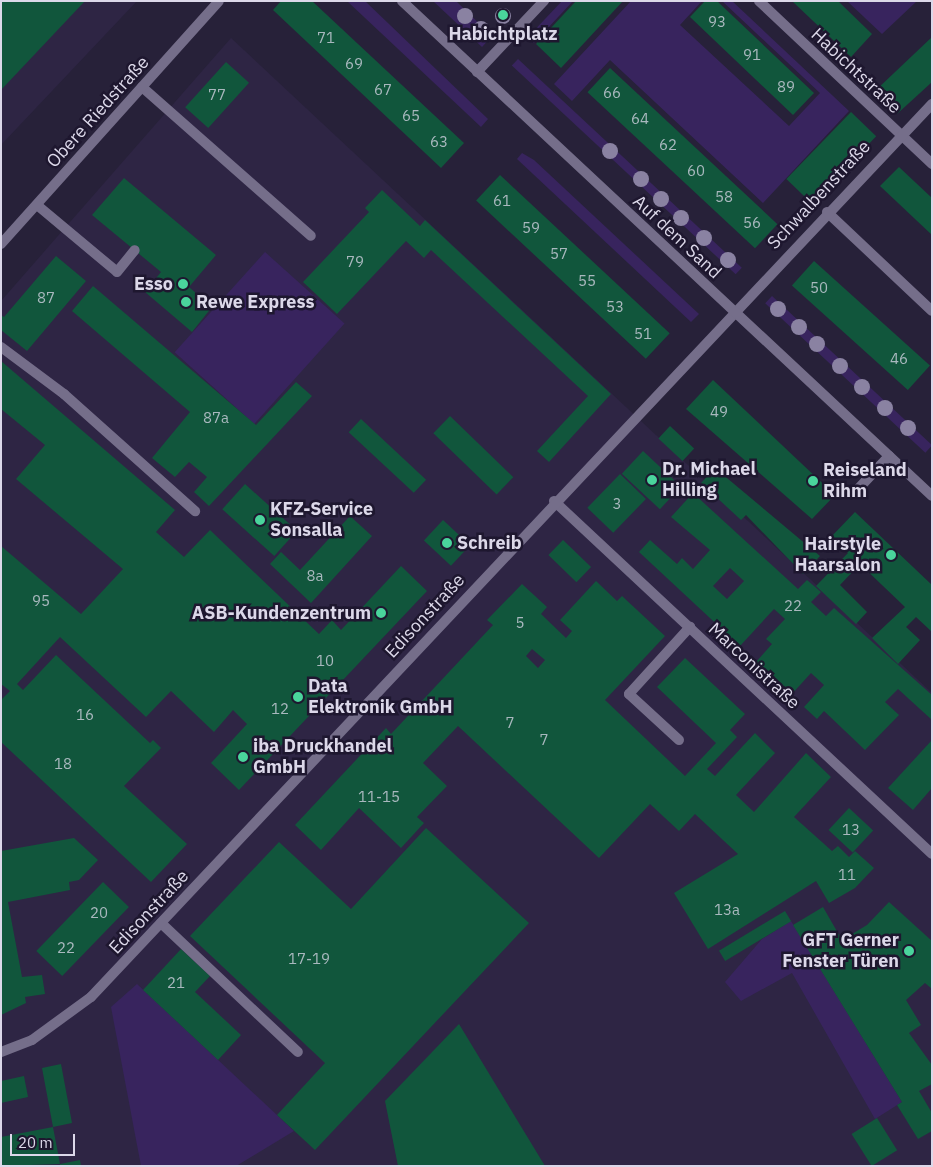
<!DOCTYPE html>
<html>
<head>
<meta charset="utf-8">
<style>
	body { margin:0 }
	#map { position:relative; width:933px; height:1167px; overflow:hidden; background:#272139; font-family:"IBM Plex Sans",sans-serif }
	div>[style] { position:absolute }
	.built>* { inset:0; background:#2e2544 }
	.green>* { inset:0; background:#38245e; transform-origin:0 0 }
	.building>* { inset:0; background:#11563c; transform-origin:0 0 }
	.service>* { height:10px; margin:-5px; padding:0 5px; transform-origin:5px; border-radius:5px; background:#756e8a }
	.minor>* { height:10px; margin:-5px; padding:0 5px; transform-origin:5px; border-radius:5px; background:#756e8a }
	.tertiary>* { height:10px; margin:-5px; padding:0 5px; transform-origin:5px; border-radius:5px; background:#756e8a }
	.trees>* { width:16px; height:16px; margin:-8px; border-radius:50%; background:#8a82a2 }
	.dots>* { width:14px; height:14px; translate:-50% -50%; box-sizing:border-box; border:2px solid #1e172f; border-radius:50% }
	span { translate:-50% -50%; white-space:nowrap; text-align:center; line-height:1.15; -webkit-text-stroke:5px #1e172f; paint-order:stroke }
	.number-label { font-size:15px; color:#a9b8be }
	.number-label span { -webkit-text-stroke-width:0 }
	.poi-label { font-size:18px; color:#dcd8e9; font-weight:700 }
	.right { translate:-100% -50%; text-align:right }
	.left { translate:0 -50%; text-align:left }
	.street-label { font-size:18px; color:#dcd8e9 }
	.frame { position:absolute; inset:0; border:2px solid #dcd8e9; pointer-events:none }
	.scale { position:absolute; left:10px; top:1134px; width:65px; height:22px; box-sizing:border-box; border:2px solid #dcd8e9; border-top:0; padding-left:6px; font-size:15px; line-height:18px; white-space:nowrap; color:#dcd8e9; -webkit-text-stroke:4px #1e172f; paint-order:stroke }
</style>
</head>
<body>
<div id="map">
	<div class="built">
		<div style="clip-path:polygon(1px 1px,137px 1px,1px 145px)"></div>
		<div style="clip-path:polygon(231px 38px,932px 693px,932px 1166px,1px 1166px,1px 301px)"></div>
	</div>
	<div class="green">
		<div style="clip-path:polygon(347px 1px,365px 1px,488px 119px,481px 127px)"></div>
		<div style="clip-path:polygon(433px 1px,456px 1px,492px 36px,482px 47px)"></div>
		<div style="clip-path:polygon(562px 1px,573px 1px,534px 43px,528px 37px)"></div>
		<div style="clip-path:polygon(631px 1px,702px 1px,680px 25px,789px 126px,820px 93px,722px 1px,732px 1px,849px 111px,763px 203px,610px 60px,572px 101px,554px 84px)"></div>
		<div style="clip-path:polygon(847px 1px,917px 1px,882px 34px)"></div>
		<div style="left:518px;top:59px;width:306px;height:9px;rotate:43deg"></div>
		<div style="clip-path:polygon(522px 153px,534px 160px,699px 314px,691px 322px,517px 159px)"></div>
		<div style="left:265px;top:252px;width:107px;height:135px;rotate:42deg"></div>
		<div style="left:772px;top:296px;width:219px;height:10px;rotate:43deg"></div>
		<div style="clip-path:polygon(791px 921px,902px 1102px,875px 1119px,792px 973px,741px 1001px,725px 982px,762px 939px)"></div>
		<div style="clip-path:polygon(137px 984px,294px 1131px,236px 1166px,141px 1166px,111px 1007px)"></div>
	</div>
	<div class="building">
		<div style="clip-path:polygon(1px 1px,85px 1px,1px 90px)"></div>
		<div style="clip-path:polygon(281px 1px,312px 1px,464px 143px,441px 168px,273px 10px)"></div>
		<div style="clip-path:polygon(576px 1px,623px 1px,561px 68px,536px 44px)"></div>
		<div style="clip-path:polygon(705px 1px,717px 1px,814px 93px,793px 115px,690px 17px)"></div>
		<div style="clip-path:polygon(792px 1px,838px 1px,872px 34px,851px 57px)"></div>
		<div style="clip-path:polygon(932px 37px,932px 82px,897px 114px,875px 91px)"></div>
		<div style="left:226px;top:62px;width:31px;height:61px;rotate:42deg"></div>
		<div style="left:610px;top:68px;width:229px;height:33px;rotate:43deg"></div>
		<div style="left:851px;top:112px;width:35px;height:93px;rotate:44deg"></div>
		<div style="clip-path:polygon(899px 167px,932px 198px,932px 235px,880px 186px)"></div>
		<div style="left:500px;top:175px;width:232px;height:35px;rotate:43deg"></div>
		<div style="clip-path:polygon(124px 178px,216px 255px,189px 287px,212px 307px,192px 332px,145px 292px,161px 272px,92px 215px)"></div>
		<div style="clip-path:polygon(382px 190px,420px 226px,425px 220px,611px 394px,549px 462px,537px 451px,588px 396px,431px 250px,424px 258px,406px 241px,337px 314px,303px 282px,369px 212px,365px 208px)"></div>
		<div style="clip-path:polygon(56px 256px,86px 281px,27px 351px,1px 330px,1px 315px,4px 317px)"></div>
		<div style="left:814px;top:261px;width:156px;height:33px;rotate:42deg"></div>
		<div style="clip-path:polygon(93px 286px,256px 425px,296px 382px,312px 396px,209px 506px,194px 492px,207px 477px,189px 462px,175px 477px,152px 458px,190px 412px,72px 311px)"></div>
		<div style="clip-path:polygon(1px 361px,175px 510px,156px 532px,184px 557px,210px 530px,319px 634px,332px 620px,341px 630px,401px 566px,427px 591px,239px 790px,211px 763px,247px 724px,233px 710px,214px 732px,171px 691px,146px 717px,60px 637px,17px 684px,23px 690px,56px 655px,150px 743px,153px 740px,161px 748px,124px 786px,187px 844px,151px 882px,1px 742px,1px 700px,10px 691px,1px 684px,1px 546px,81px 614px,123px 569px,16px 479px,45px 445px,1px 409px)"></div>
		<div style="clip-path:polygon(713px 380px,835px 495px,812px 519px,686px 409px)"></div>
		<div style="left:450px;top:416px;width:88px;height:24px;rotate:44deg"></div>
		<div style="left:361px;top:419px;width:89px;height:18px;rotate:43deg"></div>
		<div style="left:670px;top:426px;width:33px;height:17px;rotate:43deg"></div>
		<div style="left:643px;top:451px;width:52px;height:31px;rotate:43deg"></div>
		<div style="clip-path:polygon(715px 468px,820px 556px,803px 574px,746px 515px,741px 520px,701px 483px)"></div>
		<div style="left:620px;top:474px;width:36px;height:47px;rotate:44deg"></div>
		<div style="left:245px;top:484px;width:70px;height:34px;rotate:42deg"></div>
		<div style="clip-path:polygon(evenodd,693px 493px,798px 589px,807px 580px,821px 592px,811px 602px,826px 616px,834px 608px,932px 695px,932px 720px,898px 689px,885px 702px,899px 715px,865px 750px,824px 711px,817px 719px,804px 707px,824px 685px,811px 673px,791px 695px,756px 662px,772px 644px,766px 639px,785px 619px,774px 609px,740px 646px,639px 552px,650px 540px,677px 564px,682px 558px,693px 569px,710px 550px,671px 517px,693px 493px,730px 568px,744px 581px,727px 599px,713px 586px,730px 568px)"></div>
		<div style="clip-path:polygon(855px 512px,932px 585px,932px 632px,916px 617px,906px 627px,920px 640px,898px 664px,872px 638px,905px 607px,860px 564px,840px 585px,867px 612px,856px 624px,816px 586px,848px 553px,831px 537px)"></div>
		<div style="clip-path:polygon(350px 516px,372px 536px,311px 603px,270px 564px,281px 552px,300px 570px)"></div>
		<div style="left:443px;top:520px;width:37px;height:28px;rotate:43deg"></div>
		<div style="left:563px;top:540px;width:39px;height:21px;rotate:44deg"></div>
		<div style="clip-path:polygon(evenodd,596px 581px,617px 601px,622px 596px,665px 636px,605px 700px,685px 776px,716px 743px,657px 687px,685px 658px,745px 714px,730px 730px,737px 737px,707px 769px,715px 776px,755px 733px,775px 753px,736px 795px,754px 812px,806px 753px,831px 777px,794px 817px,832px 851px,838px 846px,849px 857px,855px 851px,874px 868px,855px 888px,829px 903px,816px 881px,708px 949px,674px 893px,738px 854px,695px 814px,679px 831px,650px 804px,599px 858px,458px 726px,423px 763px,447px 786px,417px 817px,424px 823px,401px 848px,359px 808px,321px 850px,295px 825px,386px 728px,391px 734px,493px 625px,487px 620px,522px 584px,547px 607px,541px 614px,566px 638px,572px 631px,560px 620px,596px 581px,532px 649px,545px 660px,538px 668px,526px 656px,532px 649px)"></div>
		<div style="clip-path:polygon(932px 740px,932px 788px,913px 810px,888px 788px)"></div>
		<div style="left:849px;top:808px;width:33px;height:30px;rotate:43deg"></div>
		<div style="clip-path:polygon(426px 828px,529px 923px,315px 1150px,277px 1115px,325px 1063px,190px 936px,279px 842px,351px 909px)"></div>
		<div style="clip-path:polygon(74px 838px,98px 860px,79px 880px,69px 882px,70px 890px,8px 902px,22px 977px,42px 975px,45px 994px,25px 997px,26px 1003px,1px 1015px,1px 851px)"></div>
		<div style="left:103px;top:882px;width:36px;height:96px;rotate:44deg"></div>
		<div style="clip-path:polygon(889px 902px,932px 941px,932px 989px,925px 983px,906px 1000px,921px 1025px,909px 1033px,932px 1065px,932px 1084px,919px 1091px,932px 1113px,932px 1131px,918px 1139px,897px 1105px,902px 1102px,793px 925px,823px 907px,842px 940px,867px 925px)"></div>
		<div style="left:785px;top:911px;width:12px;height:77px;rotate:59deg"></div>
		<div style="clip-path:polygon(181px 949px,210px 976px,195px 992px,241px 1035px,218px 1060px,143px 990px)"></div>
		<div style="clip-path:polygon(459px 1024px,545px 1166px,398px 1166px,385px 1101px)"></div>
		<div style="clip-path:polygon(61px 1064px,72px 1123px,53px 1127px,60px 1164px,1px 1166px,1px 1137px,53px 1127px,42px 1068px)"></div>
		<div style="clip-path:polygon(24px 1076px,28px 1097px,1px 1103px,1px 1081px)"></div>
		<div style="left:877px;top:1118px;width:38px;height:30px;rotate:58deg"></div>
		<div style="clip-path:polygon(80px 1160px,81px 1166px,60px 1166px,60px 1164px)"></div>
	</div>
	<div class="service">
		<div style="left:142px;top:87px;width:225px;rotate:41.4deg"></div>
		<div style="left:37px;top:205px;width:104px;rotate:39.9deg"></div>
		<div style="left:117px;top:272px;width:28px;rotate:-51deg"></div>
		<div style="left:827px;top:212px;width:144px;rotate:43.3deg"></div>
		<div style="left:1px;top:347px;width:79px;rotate:36.7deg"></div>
		<div style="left:64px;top:394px;width:176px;rotate:41.8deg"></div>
		<div style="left:859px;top:488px;width:44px;rotate:-46.8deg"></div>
		<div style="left:679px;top:740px;width:68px;rotate:-137.4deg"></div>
		<div style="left:629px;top:694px;width:91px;rotate:-47.7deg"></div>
		<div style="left:161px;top:923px;width:188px;rotate:43.3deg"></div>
	</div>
	<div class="minor">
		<div style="left:759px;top:1px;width:238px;rotate:43.3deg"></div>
		<div style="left:477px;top:72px;width:98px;rotate:-46.7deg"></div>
		<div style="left:1px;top:244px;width:326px;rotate:-48.1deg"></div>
		<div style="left:554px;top:501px;width:517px;rotate:43.04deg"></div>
		<div style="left:1px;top:1052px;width:33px;rotate:-21deg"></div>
		<div style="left:32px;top:1040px;width:73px;rotate:-36.1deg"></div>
		<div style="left:91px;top:997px;width:1227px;rotate:-46.72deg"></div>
	</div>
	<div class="tertiary">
		<div style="left:402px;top:1px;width:725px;rotate:43.04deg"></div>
	</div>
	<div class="trees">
		<div style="left:465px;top:16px"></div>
		<div style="left:503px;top:16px"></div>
		<div style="left:481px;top:29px"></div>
		<div style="left:610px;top:151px"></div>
		<div style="left:641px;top:179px"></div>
		<div style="left:661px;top:199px"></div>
		<div style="left:681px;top:218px"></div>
		<div style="left:704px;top:238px"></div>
		<div style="left:728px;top:260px"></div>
		<div style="left:778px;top:309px"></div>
		<div style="left:799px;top:327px"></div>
		<div style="left:817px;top:344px"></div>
		<div style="left:840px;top:366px"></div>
		<div style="left:862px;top:387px"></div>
		<div style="left:885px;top:408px"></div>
		<div style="left:908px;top:428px"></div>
	</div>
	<div class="dots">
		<div style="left:503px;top:15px;background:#4ad49c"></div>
		<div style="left:183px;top:284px;background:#4ad49c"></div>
		<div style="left:186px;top:302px;background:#4ad49c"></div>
		<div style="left:652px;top:480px;background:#4ad49c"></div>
		<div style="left:813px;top:481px;background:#4ad49c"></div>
		<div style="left:260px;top:520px;background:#4ad49c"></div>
		<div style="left:447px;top:543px;background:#4ad49c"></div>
		<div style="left:891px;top:555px;background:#4ad49c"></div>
		<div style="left:381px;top:613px;background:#4ad49c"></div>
		<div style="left:298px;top:697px;background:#4ad49c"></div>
		<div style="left:243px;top:757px;background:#4ad49c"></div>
		<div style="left:909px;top:951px;background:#4ad49c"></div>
	</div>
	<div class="number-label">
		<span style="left:717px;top:22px">93</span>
		<span style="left:326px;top:38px">71</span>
		<span style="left:752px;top:55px">91</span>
		<span style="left:354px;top:64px">69</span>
		<span style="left:786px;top:87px">89</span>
		<span style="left:383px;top:90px">67</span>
		<span style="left:612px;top:93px">66</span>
		<span style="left:217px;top:95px">77</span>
		<span style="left:411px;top:116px">65</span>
		<span style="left:640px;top:119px">64</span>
		<span style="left:439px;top:142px">63</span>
		<span style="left:668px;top:145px">62</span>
		<span style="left:696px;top:171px">60</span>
		<span style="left:724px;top:197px">58</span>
		<span style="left:502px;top:201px">61</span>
		<span style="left:752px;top:223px">56</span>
		<span style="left:531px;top:228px">59</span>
		<span style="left:559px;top:254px">57</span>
		<span style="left:355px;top:262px">79</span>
		<span style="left:587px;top:281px">55</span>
		<span style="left:819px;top:288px">50</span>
		<span style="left:46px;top:298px">87</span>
		<span style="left:615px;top:307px">53</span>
		<span style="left:643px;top:334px">51</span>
		<span style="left:899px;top:359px">46</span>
		<span style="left:719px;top:412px">49</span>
		<span style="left:216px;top:418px">87a</span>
		<span style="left:617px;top:504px">3</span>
		<span style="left:315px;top:576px">8a</span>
		<span style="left:41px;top:601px">95</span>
		<span style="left:793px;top:606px">22</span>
		<span style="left:520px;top:623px">5</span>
		<span style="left:325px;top:661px">10</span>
		<span style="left:280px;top:709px">12</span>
		<span style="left:85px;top:715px">16</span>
		<span style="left:510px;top:723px">7</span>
		<span style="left:544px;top:740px">7</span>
		<span style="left:63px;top:764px">18</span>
		<span style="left:379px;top:797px">11-15</span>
		<span style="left:851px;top:830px">13</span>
		<span style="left:847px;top:875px">11</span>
		<span style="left:727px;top:910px">13a</span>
		<span style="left:99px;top:913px">20</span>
		<span style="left:66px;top:948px">22</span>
		<span style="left:309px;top:959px">17-19</span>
		<span style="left:176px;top:983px">21</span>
	</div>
	<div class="poi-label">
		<span style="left:503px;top:34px">Habichtplatz</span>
		<span class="right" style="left:173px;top:284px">Esso</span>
		<span class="left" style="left:196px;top:302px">Rewe Express</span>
		<span class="left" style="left:662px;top:480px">Dr. Michael<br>Hilling</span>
		<span class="left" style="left:823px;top:481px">Reiseland<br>Rihm</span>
		<span class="left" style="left:270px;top:520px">KFZ-Service<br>Sonsalla</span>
		<span class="left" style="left:457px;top:543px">Schreib</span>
		<span class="right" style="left:881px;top:555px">Hairstyle<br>Haarsalon</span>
		<span class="right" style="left:371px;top:613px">ASB-Kundenzentrum</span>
		<span class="left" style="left:308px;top:697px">Data<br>Elektronik GmbH</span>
		<span class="left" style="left:253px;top:757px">iba Druckhandel<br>GmbH</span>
		<span class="right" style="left:899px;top:951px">GFT Gerner<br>Fenster Türen</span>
	</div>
	<div class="street-label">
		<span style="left:856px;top:71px;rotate:43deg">Habichtstraße</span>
		<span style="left:98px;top:112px;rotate:-48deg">Obere Riedstraße</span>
		<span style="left:819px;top:195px;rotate:-47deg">Schwalbenstraße</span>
		<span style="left:677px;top:237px;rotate:43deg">Auf dem Sand</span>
		<span style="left:425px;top:616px;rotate:-47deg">Edisonstraße</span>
		<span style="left:754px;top:666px;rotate:43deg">Marconistraße</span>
		<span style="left:149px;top:912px;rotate:-47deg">Edisonstraße</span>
	</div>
	<div class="frame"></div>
	<div class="scale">20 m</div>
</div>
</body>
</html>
